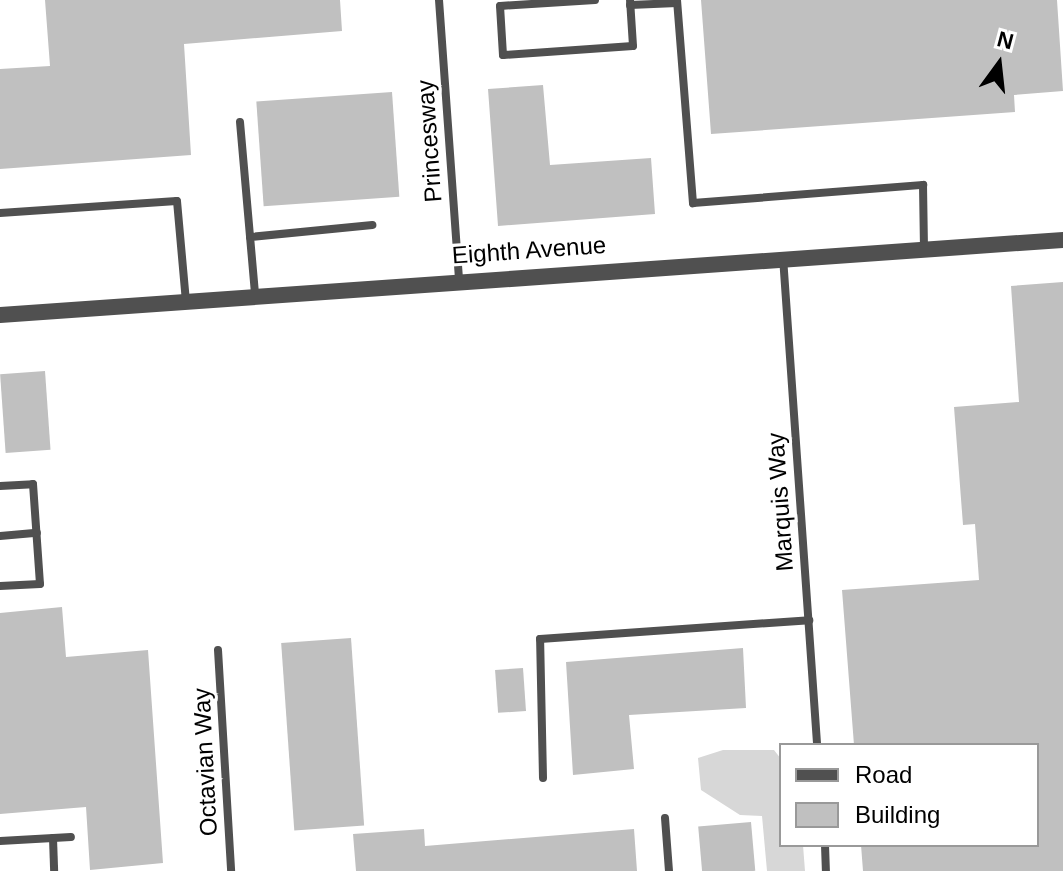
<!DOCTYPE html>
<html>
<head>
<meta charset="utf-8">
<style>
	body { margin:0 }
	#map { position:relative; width:1063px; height:871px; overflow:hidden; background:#fff; font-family:Helvetica,sans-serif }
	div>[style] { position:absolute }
	.green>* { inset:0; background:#d7d7d7 }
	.building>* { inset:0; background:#c0c0c0; transform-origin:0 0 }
	.service>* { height:8px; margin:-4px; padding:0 4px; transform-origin:4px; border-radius:4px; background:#505050 }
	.minor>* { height:16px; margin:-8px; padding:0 8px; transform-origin:8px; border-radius:8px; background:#505050 }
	span { translate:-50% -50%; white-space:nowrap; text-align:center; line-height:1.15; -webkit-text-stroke:6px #fff; paint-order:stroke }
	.street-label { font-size:24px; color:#000 }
	.legend { position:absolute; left:779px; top:743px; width:260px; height:104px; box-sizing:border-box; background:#fff; border:2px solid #999; margin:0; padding:10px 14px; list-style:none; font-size:24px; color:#000 }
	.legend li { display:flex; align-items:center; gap:16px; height:40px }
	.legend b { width:40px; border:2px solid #999 }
	.north { position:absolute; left:959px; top:24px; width:80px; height:80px; -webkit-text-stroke:6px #fff; paint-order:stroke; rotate:15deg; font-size:22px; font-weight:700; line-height:32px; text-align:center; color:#000 }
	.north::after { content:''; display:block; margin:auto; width:28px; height:36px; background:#000; clip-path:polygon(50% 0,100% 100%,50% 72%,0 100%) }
</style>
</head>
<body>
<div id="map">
	<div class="green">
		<div style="clip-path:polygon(723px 750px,774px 750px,781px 759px,781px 845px,803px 845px,805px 871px,767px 871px,762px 816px,740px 815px,701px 790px,698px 758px)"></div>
	</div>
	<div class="building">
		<div style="clip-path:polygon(45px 0,340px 0,342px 31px,184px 44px,191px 155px,0 169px,0 69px,50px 66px)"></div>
		<div style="clip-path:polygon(701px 0,1057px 0,1063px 91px,1014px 95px,1015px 112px,711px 134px)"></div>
		<div style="clip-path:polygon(543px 85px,550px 165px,651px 158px,655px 214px,498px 226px,488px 89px)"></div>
		<div style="left:392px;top:92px;width:105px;height:136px;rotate:86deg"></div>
		<div style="clip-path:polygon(1063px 282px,1063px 871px,863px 871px,861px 845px,1037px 845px,1037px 745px,854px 745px,842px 590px,979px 580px,975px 524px,963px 525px,954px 407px,1019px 402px,1011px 286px)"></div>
		<div style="left:45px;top:371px;width:79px;height:45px;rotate:86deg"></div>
		<div style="clip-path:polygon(62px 607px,66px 657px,148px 650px,163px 863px,90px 870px,86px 807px,0 814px,0 613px)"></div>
		<div style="left:351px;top:638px;width:188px;height:70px;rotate:86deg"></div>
		<div style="clip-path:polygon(743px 648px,746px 708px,629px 715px,634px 769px,573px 775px,566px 662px)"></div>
		<div style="left:523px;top:668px;width:43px;height:28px;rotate:86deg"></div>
		<div style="left:751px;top:822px;width:49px;height:53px;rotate:85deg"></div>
		<div style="clip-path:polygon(424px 829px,425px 846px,634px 829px,637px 871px,356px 871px,353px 834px)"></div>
	</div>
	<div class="service">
		<div style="left:439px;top:0;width:281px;rotate:85.9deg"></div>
		<div style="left:595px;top:0;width:95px;rotate:176.4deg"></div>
		<div style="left:500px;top:6px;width:49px;rotate:86.5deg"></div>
		<div style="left:503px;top:55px;width:130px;rotate:-4deg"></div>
		<div style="left:633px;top:46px;width:46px;rotate:-93.7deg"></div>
		<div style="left:677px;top:0;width:204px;rotate:85.5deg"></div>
		<div style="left:693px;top:203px;width:231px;rotate:-4.5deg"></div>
		<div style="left:923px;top:185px;width:63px;rotate:89.1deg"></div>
		<div style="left:630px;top:5px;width:47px;rotate:-2.4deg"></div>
		<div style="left:240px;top:122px;width:174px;rotate:85deg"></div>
		<div style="left:0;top:213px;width:177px;rotate:-3.9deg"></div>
		<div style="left:177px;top:201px;width:100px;rotate:84.9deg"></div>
		<div style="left:250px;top:237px;width:123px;rotate:-5.6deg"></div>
		<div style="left:783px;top:257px;width:489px;rotate:86deg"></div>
		<div style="left:0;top:486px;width:33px;rotate:-3deg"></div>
		<div style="left:33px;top:484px;width:100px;rotate:86deg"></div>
		<div style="left:40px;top:584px;width:40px;rotate:177.1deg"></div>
		<div style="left:0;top:536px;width:37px;rotate:-5deg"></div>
		<div style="left:218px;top:650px;width:221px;rotate:86.6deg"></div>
		<div style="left:543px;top:778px;width:139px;rotate:-91.2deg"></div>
		<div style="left:540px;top:639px;width:270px;rotate:-4deg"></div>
		<div style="left:665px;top:818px;width:53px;rotate:85.7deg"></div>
		<div style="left:53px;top:838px;width:33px;rotate:88deg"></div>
		<div style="left:0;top:841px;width:71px;rotate:-3.2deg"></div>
		<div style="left:825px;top:845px;width:26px;rotate:88deg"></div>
	</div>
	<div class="minor">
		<div style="left:0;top:315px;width:1066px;rotate:-4.04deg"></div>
	</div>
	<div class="street-label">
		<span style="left:429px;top:141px;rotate:-94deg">Princesway</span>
		<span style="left:529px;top:250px;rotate:-4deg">Eighth Avenue</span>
		<span style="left:780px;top:502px;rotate:-94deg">Marquis Way</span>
		<span style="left:205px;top:762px;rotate:-93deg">Octavian Way</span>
	</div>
	<ul class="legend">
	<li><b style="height:10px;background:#505050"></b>Road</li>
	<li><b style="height:22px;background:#c0c0c0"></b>Building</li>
	</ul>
	<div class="north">N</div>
</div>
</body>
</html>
